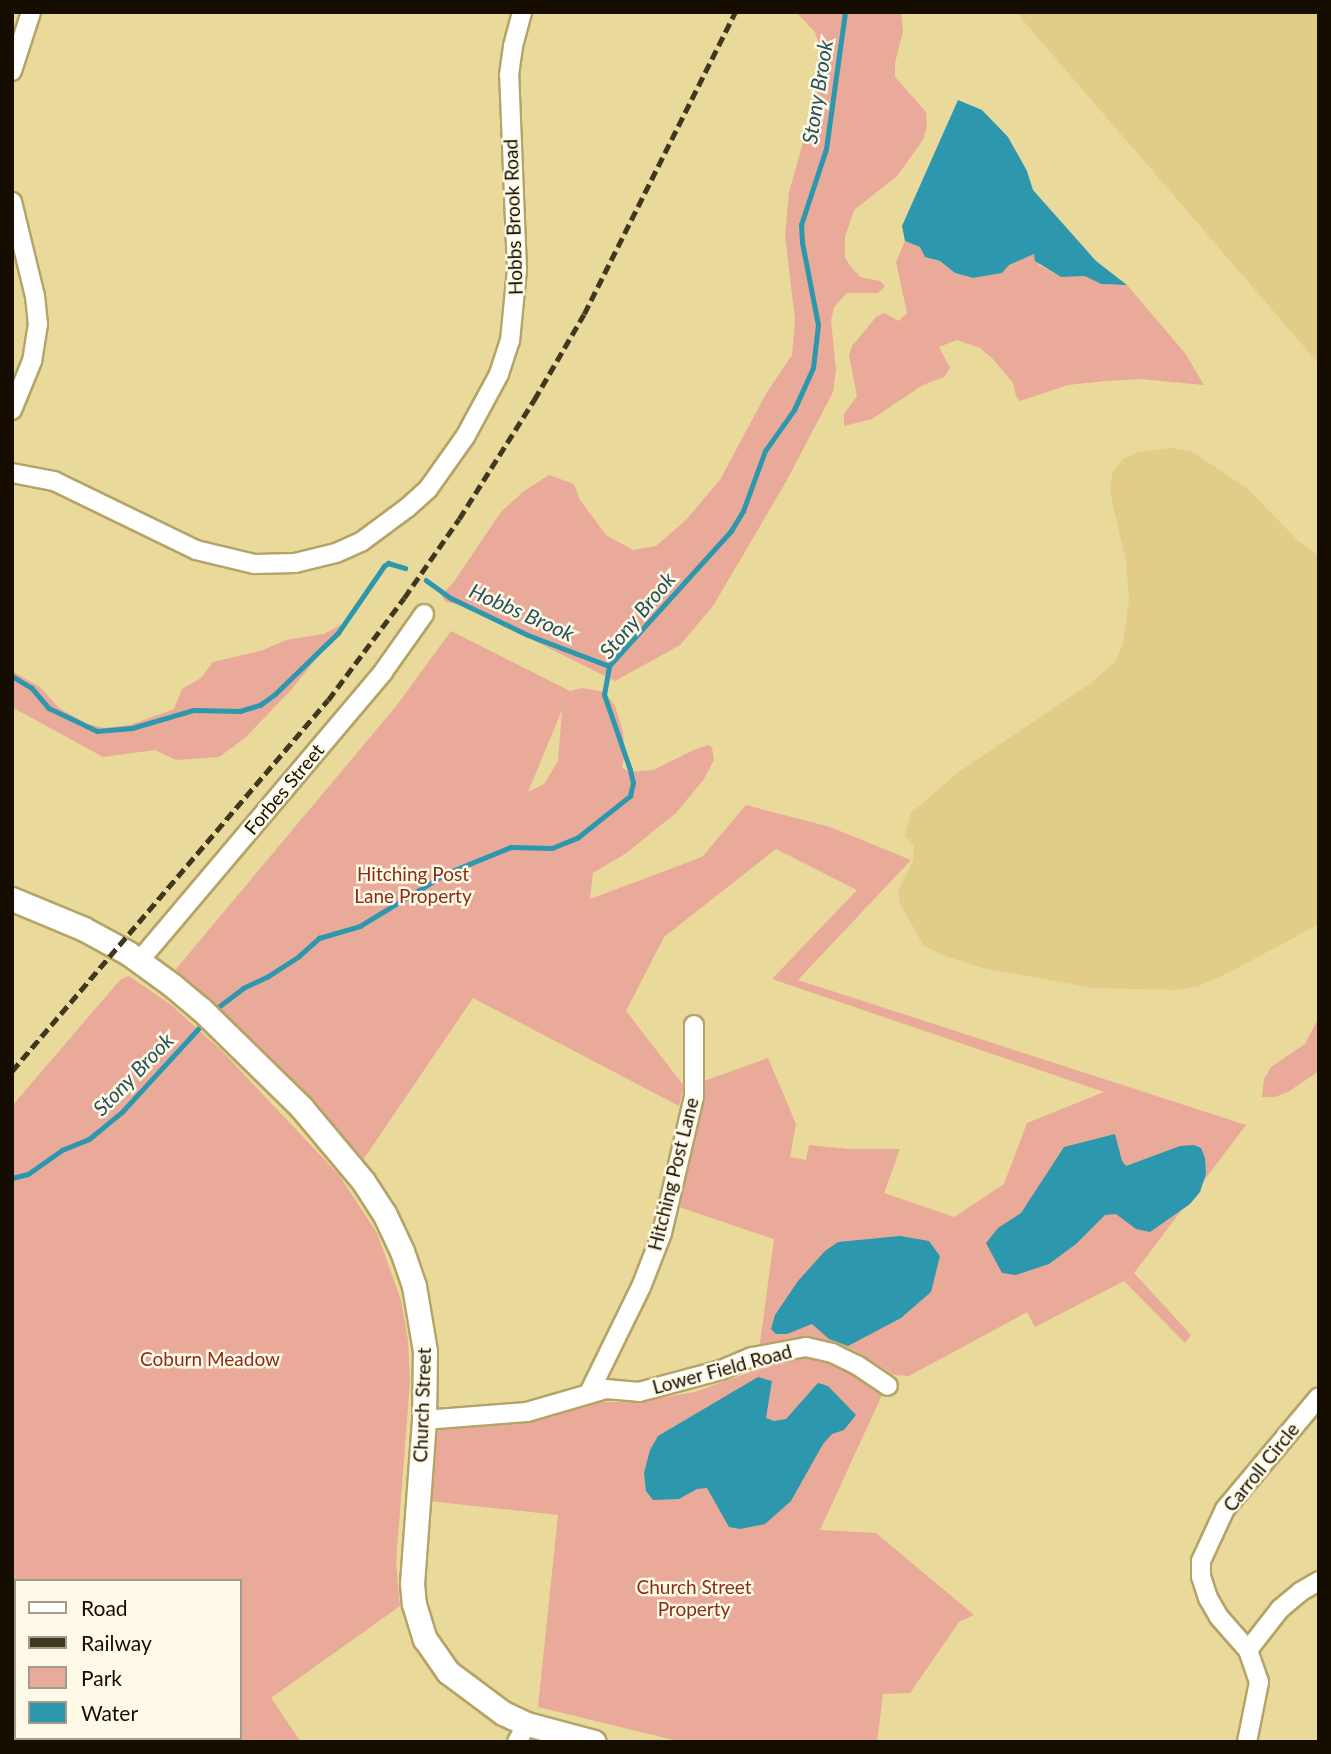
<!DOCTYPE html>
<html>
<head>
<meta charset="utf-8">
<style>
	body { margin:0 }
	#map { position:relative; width:1331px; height:1754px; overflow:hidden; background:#e9d99a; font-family:Lato,sans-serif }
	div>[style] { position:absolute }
	.built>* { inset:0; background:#e1cd88 }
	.green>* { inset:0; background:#e9aa99 }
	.water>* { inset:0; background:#2c97ad }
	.stream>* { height:4.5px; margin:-2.25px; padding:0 2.25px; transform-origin:2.25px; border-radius:2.25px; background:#2c97ad }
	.roads { filter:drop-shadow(2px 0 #b4a467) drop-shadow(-2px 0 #b4a467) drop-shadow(0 2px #b4a467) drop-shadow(0 -2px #b4a467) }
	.minor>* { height:18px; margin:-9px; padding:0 9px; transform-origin:9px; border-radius:9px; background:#fff }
	.tertiary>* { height:23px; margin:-11.5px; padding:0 11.5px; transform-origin:11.5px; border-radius:11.5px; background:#fff }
	.rail>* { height:4.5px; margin-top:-2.25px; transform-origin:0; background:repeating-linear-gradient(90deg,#40371f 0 10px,transparent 0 15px) }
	span { translate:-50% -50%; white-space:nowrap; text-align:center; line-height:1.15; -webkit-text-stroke:5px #fffae7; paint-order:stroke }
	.street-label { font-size:19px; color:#150e00 }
	.park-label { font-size:19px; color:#882d17 }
	.water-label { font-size:21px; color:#25525c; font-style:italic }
	.frame { position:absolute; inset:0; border:14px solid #150e00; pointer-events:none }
	.legend { position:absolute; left:14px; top:1579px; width:228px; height:161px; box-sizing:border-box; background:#fffae7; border:2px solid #a19c8b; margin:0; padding:9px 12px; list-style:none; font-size:21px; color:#150e00 }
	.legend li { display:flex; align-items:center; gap:14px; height:35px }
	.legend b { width:35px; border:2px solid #a19c8b }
</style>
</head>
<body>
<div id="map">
	<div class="built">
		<div style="clip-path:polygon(1016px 12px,1319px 12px,1319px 364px,1038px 38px)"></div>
		<div style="clip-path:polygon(1172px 448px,1193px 452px,1249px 490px,1298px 541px,1319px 556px,1319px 924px,1232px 971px,1199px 986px,1178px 990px,1094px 988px,983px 968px,945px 956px,923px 945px,900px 903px,898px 891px,913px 861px,914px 846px,905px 836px,911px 813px,960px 771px,1088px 685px,1116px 661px,1123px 644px,1129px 600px,1126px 561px,1110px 492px,1112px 474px,1123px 459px,1138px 452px)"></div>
	</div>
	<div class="green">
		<div style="clip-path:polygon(796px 12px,901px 12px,903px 31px,895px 63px,895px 77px,926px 112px,927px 127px,923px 140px,897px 176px,854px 210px,845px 237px,845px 258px,851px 267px,860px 277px,880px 281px,885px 286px,878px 293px,847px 293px,834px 307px,831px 321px,836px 370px,833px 392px,787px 480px,713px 606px,680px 645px,615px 681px,462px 605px,446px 602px,441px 595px,453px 583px,501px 512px,524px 491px,549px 475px,574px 484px,580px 500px,606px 535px,633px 550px,656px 546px,685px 521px,720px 480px,767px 392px,792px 355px,795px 319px,785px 236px,789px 192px,819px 86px,821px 51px,815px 32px)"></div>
		<div style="clip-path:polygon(905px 241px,920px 247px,934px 260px,940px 261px,955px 273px,973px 278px,1002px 273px,1009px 265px,1035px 253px,1039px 265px,1061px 277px,1085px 276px,1101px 284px,1127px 285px,1185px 353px,1204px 385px,1140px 379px,1105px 381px,1068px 385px,1020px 401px,1016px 396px,1013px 383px,993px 359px,980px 348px,957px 340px,939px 347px,950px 368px,944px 377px,923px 385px,872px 419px,844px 426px,844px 414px,857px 396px,849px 355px,852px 346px,876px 317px,884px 313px,899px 321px,907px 313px,896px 262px)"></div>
		<div style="clip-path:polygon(346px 622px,291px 690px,245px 738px,219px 757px,176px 760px,155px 750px,103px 757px,12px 707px,12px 671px,40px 687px,59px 708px,87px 724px,104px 728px,130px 725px,174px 709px,182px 689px,201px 678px,213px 662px,263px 650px,286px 640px,324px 634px)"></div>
		<div style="clip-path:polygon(evenodd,451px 631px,570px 691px,582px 688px,605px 692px,615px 706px,623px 732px,625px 754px,622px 768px,630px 772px,653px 770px,696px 749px,709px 745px,712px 748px,714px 760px,704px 779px,676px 813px,625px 854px,593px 873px,590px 899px,702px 857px,746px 805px,830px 827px,911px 860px,798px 980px,1246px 1125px,1134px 1273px,1191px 1335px,1185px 1343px,1124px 1281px,1035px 1327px,1027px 1312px,909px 1376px,894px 1375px,854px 1350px,828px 1342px,815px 1340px,759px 1350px,774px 1239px,679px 1207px,704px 1081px,768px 1058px,796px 1124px,790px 1157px,806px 1160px,809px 1145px,849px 1149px,900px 1149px,884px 1193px,954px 1217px,1004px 1184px,1027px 1123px,1104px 1092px,772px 979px,857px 890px,776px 849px,664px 937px,626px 1011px,684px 1086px,679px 1106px,473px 998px,363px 1160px,255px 1045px,246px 1040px,233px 1022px,208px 998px,191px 991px,176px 969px,397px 705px,451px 631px,562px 710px,558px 761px,544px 784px,528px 792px,562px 710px)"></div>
		<div style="clip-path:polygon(evenodd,129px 976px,170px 1004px,221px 1050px,339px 1175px,377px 1233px,401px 1300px,408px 1340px,410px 1381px,396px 1562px,400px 1606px,271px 1698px,301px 1742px,12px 1742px,12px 1106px,120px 980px,129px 976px,16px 1581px,240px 1581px,240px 1738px,16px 1738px,16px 1581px)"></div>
		<div style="clip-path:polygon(1319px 1017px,1319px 1071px,1288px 1092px,1275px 1097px,1262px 1097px,1264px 1079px,1271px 1067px,1305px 1044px)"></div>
		<div style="clip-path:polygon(815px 1358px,841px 1364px,883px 1393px,820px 1530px,876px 1533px,974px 1615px,959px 1622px,910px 1693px,883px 1694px,877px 1742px,682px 1742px,538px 1707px,558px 1515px,429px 1501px,434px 1430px,526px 1421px,591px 1402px,635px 1402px,695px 1392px,783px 1360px)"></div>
	</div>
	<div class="water">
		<div style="clip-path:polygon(958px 100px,982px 110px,1008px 137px,1027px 171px,1033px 190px,1096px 261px,1127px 285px,1101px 284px,1085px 276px,1061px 277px,1035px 261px,1034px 254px,1009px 265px,1002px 273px,973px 278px,955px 273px,940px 261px,925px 257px,920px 247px,905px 241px,902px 226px)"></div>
		<div style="clip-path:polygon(1115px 1134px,1122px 1161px,1126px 1166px,1180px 1146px,1194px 1145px,1201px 1148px,1205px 1158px,1206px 1174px,1200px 1192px,1190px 1204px,1150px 1232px,1136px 1229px,1116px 1214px,1105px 1215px,1076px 1244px,1049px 1264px,1016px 1275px,1002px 1273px,986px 1243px,998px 1228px,1021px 1213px,1064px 1147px)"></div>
		<div style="clip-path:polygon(900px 1236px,929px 1241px,940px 1256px,931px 1292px,901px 1318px,848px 1346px,829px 1339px,812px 1324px,787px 1334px,776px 1334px,771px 1329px,775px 1315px,798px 1281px,825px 1251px,838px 1242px)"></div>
		<div style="clip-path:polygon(758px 1377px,772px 1381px,766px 1418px,774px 1421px,786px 1419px,818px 1383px,828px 1386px,856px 1415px,844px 1430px,832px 1434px,823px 1444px,791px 1501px,765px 1524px,740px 1529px,729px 1527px,707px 1488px,697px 1489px,679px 1499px,653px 1500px,646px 1491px,644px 1473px,650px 1450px,658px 1436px)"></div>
	</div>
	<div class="stream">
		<div style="left:426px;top:580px;width:31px;rotate:36deg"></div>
		<div style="left:451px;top:598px;width:85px;rotate:25.7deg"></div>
		<div style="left:528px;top:635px;width:87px;rotate:20.9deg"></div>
		<div style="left:12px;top:676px;width:23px;rotate:31deg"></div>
		<div style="left:32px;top:688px;width:26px;rotate:50deg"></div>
		<div style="left:49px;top:708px;width:53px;rotate:25.6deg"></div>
		<div style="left:97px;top:731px;width:35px;rotate:-5deg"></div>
		<div style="left:132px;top:728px;width:64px;rotate:-16.4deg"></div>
		<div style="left:193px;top:710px;width:47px;rotate:1.2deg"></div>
		<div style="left:240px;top:711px;width:21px;rotate:-17deg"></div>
		<div style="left:260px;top:705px;width:19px;rotate:-36deg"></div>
		<div style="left:275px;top:694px;width:88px;rotate:-44.1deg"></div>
		<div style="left:338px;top:633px;width:81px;rotate:-55.5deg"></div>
		<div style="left:384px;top:566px;width:5px;rotate:-37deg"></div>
		<div style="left:388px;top:563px;width:18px;rotate:16deg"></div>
		<div style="left:213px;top:1011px;width:38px;rotate:-37deg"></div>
		<div style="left:243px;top:988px;width:26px;rotate:-25deg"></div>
		<div style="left:267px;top:977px;width:38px;rotate:-33deg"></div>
		<div style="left:299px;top:956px;width:27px;rotate:-42deg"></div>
		<div style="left:319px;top:938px;width:43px;rotate:-16.3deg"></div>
		<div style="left:360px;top:926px;width:102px;rotate:-31.3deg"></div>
		<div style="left:447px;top:873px;width:69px;rotate:-22.1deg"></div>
		<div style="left:511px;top:847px;width:41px;rotate:1.4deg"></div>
		<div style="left:552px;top:848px;width:27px;rotate:-22deg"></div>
		<div style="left:577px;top:838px;width:68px;rotate:-38.4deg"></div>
		<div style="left:630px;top:796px;width:13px;rotate:-77deg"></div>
		<div style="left:633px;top:783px;width:13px;rotate:-103deg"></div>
		<div style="left:630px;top:770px;width:79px;rotate:-109.1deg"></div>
		<div style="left:604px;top:695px;width:29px;rotate:-80deg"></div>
		<div style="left:609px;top:666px;width:182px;rotate:-47.9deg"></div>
		<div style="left:731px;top:531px;width:23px;rotate:-59deg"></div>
		<div style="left:743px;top:511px;width:64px;rotate:-69.9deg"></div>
		<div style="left:765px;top:451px;width:50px;rotate:-54.7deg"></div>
		<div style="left:794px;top:410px;width:46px;rotate:-65.7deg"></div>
		<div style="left:813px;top:368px;width:43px;rotate:-83.4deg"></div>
		<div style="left:818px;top:325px;width:84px;rotate:-101deg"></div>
		<div style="left:802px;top:243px;width:18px;rotate:-93deg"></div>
		<div style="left:801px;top:225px;width:80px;rotate:-71.8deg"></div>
		<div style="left:826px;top:149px;width:138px;rotate:-82.1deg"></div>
		<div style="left:12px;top:1178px;width:16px;rotate:-14deg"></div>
		<div style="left:28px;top:1174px;width:42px;rotate:-35.2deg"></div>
		<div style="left:62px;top:1150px;width:29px;rotate:-22deg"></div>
		<div style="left:89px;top:1139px;width:43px;rotate:-39.3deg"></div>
		<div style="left:122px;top:1112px;width:115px;rotate:-47.5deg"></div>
	</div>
	<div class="roads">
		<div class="minor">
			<div style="left:12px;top:71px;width:62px;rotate:-72.1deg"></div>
			<div style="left:12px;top:202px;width:97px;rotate:76.3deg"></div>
			<div style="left:35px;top:296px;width:28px;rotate:84deg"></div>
			<div style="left:38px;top:324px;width:37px;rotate:99deg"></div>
			<div style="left:32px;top:361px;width:53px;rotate:112.2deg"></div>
			<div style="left:12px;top:473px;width:43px;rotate:10.8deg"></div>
			<div style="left:54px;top:481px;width:158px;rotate:25.9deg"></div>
			<div style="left:196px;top:550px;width:60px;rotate:13.6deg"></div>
			<div style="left:254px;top:564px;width:41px;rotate:-1.4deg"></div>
			<div style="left:295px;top:563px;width:42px;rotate:-13.7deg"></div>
			<div style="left:336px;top:553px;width:27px;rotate:-24deg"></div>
			<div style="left:361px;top:542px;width:57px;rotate:-36.5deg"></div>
			<div style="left:407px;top:508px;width:28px;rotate:-42deg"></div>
			<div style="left:428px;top:489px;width:64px;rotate:-54.6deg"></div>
			<div style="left:465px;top:437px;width:72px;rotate:-61.6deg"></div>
			<div style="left:499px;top:374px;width:35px;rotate:-72deg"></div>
			<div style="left:510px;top:341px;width:71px;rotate:-84.4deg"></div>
			<div style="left:517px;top:270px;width:195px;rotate:-92.3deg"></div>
			<div style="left:509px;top:75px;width:29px;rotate:-82deg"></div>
			<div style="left:513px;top:46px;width:35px;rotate:-75deg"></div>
			<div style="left:140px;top:960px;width:377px;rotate:-49.8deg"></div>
			<div style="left:383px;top:672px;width:71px;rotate:-54.7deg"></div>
			<div style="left:589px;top:1393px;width:118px;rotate:-63.9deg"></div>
			<div style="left:641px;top:1287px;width:58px;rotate:-68.7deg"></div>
			<div style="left:662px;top:1233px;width:140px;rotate:-76.8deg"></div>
			<div style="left:694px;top:1097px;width:72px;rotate:-90deg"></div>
			<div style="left:424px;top:1420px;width:103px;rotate:-4.4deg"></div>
			<div style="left:527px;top:1412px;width:82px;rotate:-16.2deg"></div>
			<div style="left:606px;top:1389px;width:33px;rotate:5deg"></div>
			<div style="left:639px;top:1392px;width:85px;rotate:-15deg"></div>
			<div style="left:721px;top:1370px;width:34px;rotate:-23deg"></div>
			<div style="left:752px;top:1357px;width:55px;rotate:-10.5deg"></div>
			<div style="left:806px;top:1347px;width:27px;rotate:13deg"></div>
			<div style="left:832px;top:1353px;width:28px;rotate:26deg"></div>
			<div style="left:857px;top:1365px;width:37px;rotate:34deg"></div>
			<div style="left:1248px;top:1650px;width:44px;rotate:-131.3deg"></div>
			<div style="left:1219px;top:1617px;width:22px;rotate:-120deg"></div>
			<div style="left:1208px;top:1598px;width:22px;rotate:-108deg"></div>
			<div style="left:1201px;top:1577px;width:16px;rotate:-90deg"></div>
			<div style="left:1201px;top:1561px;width:57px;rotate:-65.2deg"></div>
			<div style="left:1225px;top:1509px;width:146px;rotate:-50deg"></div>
			<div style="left:517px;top:1742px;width:21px;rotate:-61deg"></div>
			<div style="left:1247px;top:1742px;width:61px;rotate:-78.7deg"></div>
			<div style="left:1259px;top:1682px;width:34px;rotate:-109deg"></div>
			<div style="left:1248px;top:1650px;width:52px;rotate:-52deg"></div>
			<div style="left:1280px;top:1609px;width:26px;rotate:-40deg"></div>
			<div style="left:1300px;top:1592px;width:22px;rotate:-30deg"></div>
		</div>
		<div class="tertiary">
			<div style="left:12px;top:899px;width:78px;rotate:22.6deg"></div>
			<div style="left:84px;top:929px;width:50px;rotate:28.6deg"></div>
			<div style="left:128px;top:953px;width:54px;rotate:36deg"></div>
			<div style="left:172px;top:985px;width:39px;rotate:40deg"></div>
			<div style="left:202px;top:1010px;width:139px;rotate:44.4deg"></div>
			<div style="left:301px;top:1107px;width:97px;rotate:50deg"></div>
			<div style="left:363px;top:1181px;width:38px;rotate:57deg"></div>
			<div style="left:384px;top:1213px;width:42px;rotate:64.7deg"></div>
			<div style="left:402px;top:1251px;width:37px;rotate:71deg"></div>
			<div style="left:414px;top:1286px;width:66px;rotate:80.4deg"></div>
			<div style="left:425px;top:1351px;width:69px;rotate:90.8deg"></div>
			<div style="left:424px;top:1420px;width:163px;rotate:94.2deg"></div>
			<div style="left:412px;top:1583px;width:21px;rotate:85deg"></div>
			<div style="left:414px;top:1604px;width:37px;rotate:73deg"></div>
			<div style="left:425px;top:1639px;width:40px;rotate:55.1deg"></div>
			<div style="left:448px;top:1672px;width:69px;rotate:36.7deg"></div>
			<div style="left:503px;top:1713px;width:26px;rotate:25deg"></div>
			<div style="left:527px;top:1724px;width:69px;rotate:15deg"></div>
		</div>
	</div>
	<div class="rail">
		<div style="left:12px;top:1071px;width:487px;rotate:-49.6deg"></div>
		<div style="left:328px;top:700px;width:127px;rotate:-53.3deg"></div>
		<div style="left:404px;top:598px;width:96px;rotate:-55.2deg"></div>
		<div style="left:459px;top:519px;width:141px;rotate:-57.8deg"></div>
		<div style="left:534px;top:400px;width:99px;rotate:-59.8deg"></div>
		<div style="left:584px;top:314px;width:338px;rotate:-63.4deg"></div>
	</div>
	<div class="street-label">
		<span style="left:513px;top:217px;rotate:-92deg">Hobbs Brook Road</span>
		<span style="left:284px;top:789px;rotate:-50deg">Forbes Street</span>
		<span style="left:673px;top:1174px;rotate:-76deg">Hitching Post Lane</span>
		<span style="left:722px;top:1369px;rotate:-15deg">Lower Field Road</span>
		<span style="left:422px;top:1405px;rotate:-88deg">Church Street</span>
		<span style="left:1261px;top:1467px;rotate:-51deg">Carroll Circle</span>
	</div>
	<div class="park-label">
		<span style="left:413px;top:885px">Hitching Post<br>Lane Property</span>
		<span style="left:210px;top:1359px">Coburn Meadow</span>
		<span style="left:694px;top:1598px">Church Street<br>Property</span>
	</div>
	<div class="water-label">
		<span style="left:817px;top:92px;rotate:-81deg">Stony Brook</span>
		<span style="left:522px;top:612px;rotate:24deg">Hobbs Brook</span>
		<span style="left:637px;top:615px;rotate:-50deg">Stony Brook</span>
		<span style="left:133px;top:1074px;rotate:-46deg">Stony Brook</span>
	</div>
	<div class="frame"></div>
	<ul class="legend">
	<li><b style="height:9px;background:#fff"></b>Road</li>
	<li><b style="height:9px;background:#40371f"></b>Railway</li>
	<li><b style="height:19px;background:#e9aa99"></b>Park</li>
	<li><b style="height:19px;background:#2c97ad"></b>Water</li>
	</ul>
</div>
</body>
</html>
